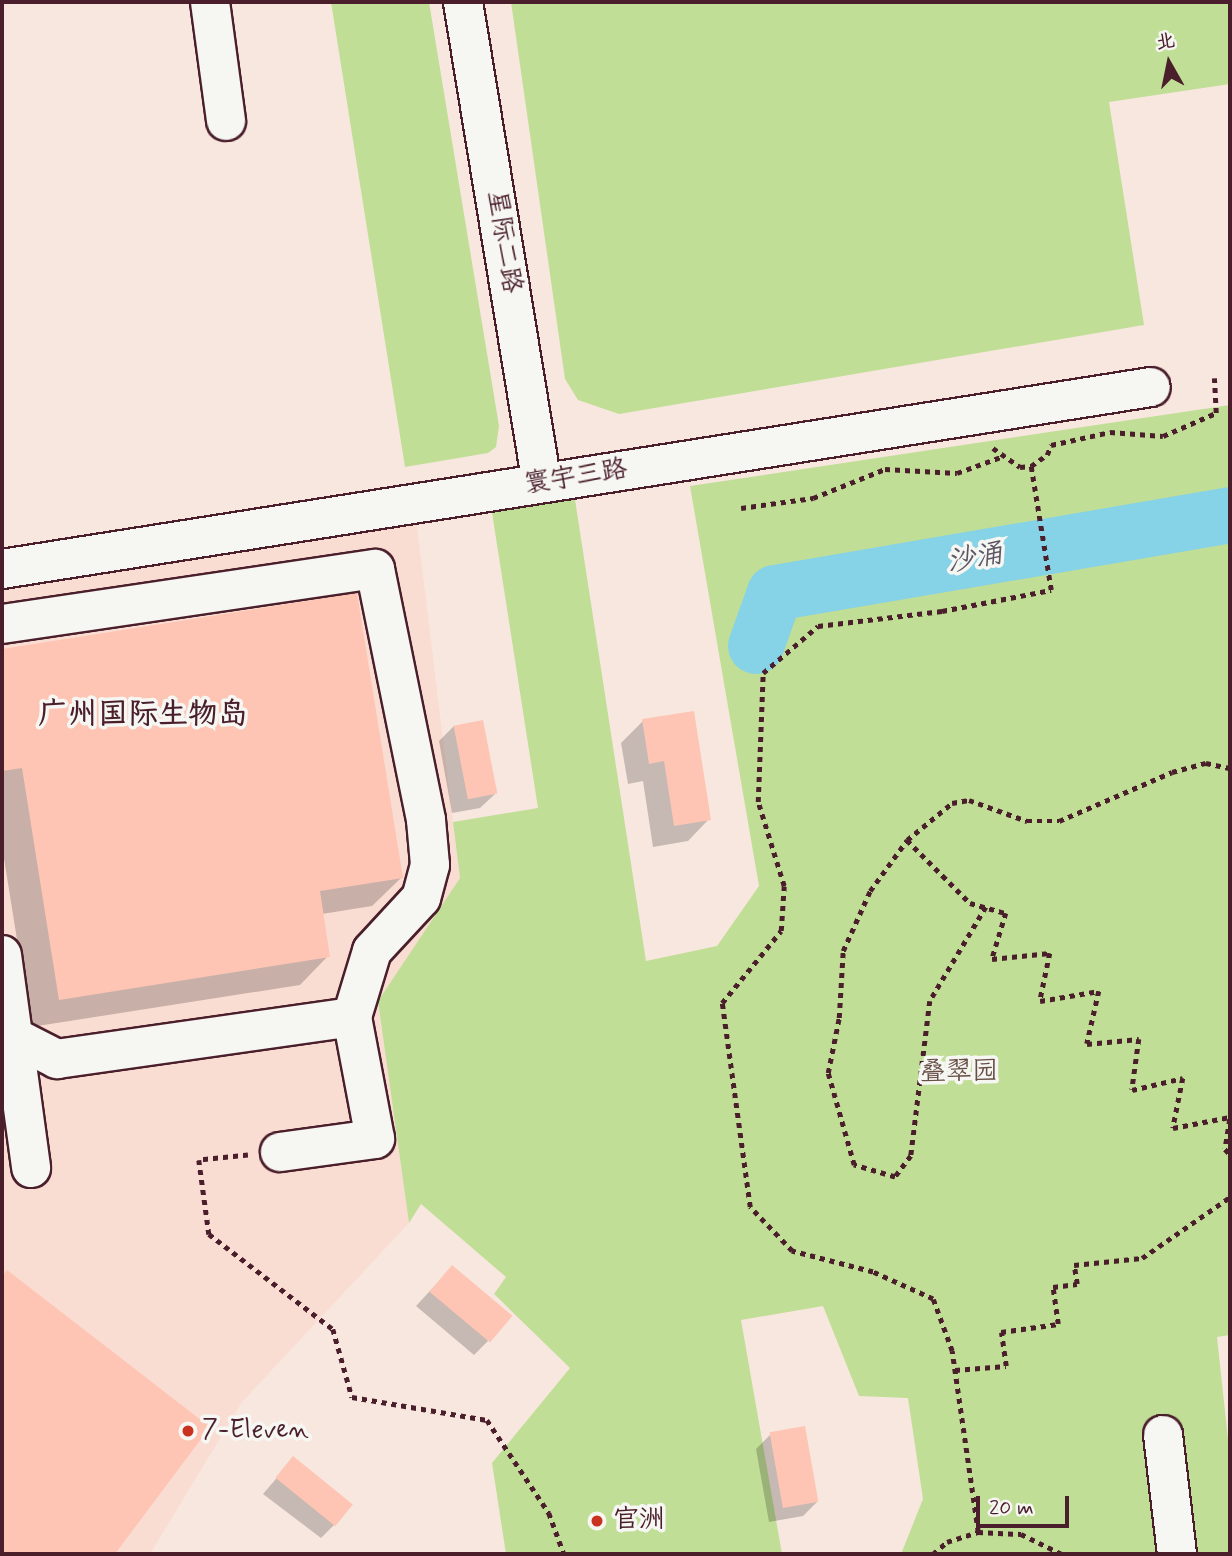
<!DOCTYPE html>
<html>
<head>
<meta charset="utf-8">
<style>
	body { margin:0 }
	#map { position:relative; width:1232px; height:1556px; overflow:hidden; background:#f8e7df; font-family:Mynerve,"LXGW WenKai TC",sans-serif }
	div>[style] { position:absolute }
	.built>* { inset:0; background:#faddd2 }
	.green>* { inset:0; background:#c1de96 }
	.shadow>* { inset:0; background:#0003 }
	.river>* { height:56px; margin:-28px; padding:0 28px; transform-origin:28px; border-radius:28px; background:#86d2e6 }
	.building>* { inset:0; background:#fec5b4; transform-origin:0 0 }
	.path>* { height:4.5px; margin-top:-2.25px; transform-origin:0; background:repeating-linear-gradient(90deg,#4a1f2b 0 5px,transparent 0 10px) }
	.roads { filter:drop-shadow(2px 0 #4a1f2b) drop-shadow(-2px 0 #4a1f2b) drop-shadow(0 2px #4a1f2b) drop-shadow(0 -2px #4a1f2b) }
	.minor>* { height:38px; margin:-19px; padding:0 19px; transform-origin:19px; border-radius:19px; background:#f6f6f2 }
	.dots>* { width:19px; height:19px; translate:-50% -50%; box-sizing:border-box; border:4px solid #f6f6f2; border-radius:50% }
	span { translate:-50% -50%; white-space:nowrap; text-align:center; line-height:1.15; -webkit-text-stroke:7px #f6f6f2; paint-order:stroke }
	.street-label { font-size:26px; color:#4a1f2b }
	.park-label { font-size:26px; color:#684f46 }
	.poi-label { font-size:26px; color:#4a1f2b }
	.left { translate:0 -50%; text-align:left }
	.water-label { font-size:28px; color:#5c5563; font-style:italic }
	.quarter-label { font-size:30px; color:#4a1f2b; font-weight:700 }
	.frame { position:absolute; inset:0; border:4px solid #4a1f2b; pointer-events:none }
	.north { position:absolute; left:1134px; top:28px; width:70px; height:70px; -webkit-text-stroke:5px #f6f6f2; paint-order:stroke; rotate:351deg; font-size:19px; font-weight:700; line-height:28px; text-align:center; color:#4a1f2b }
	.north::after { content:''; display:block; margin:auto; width:24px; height:32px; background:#4a1f2b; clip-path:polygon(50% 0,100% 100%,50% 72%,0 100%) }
	.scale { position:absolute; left:976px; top:1496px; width:93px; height:32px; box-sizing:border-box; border:4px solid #4a1f2b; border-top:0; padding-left:9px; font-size:21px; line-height:24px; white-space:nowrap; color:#4a1f2b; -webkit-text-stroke:5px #f6f6f2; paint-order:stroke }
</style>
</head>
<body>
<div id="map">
	<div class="built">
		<div style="clip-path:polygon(416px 518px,460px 878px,378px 1001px,409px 1223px,242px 1402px,150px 1554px,2px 1554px,2px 586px)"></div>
	</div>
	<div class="green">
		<div style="clip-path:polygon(331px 2px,429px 2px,499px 426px,496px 447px,488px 453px,405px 467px)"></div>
		<div style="clip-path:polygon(511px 2px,1230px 2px,1230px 84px,1109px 102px,1144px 325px,619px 414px,578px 400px,565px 379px)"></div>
		<div style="clip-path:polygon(1230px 405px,1230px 1335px,1217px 1337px,1230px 1458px,1230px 1554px,901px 1554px,923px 1499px,908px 1398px,859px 1396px,823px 1306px,741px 1320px,782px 1554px,506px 1554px,492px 1463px,570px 1368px,494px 1294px,506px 1277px,421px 1204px,409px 1223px,378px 1001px,460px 878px,453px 822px,538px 808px,491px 506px,574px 493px,646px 961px,717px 946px,759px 886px,690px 486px)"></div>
	</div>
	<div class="shadow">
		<div style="clip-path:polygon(356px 595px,401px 878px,372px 906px,322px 914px,328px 956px,300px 985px,31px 1027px,2px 846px,2px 651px)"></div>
		<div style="clip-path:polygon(643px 721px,709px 819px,688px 841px,653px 847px,643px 781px,628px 784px,621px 743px)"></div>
		<div style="clip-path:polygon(454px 726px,495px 794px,480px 808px,452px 813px,439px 741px)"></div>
		<div style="clip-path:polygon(452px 1267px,488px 1341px,474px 1355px,416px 1306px)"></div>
		<div style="clip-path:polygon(7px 1272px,208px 1428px,112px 1554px,2px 1554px,2px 1278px)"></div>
		<div style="clip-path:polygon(771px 1434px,817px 1502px,803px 1516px,769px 1522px,756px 1449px)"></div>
		<div style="clip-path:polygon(293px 1459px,335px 1524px,321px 1538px,263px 1494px)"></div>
	</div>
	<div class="river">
		<div style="left:756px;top:646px;width:56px;rotate:-70.3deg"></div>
		<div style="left:775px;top:593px;width:462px;rotate:-9.7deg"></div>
	</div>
	<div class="building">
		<div style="clip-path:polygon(357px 593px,403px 878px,320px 891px,330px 957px,59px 1000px,22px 768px,2px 771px,2px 649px)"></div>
		<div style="clip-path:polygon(694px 711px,711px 820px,674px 826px,664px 761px,649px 764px,642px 719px)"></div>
		<div style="left:483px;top:720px;width:75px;height:30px;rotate:79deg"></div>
		<div style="left:452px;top:1265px;width:79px;height:35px;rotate:40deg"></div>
		<div style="clip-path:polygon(7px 1270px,210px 1427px,115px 1554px,2px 1554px,2px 1276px)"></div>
		<div style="left:805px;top:1426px;width:77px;height:36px;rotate:80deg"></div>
		<div style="left:293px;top:1456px;width:77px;height:28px;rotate:39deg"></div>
	</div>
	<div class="path">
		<div style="left:1051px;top:445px;width:60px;rotate:-12.4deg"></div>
		<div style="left:1110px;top:432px;width:53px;rotate:4.3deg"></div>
		<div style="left:1163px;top:436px;width:58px;rotate:-23.5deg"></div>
		<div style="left:1216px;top:413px;width:35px;rotate:-93deg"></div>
		<div style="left:993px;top:448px;width:33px;rotate:35deg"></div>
		<div style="left:1020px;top:467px;width:11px;rotate:-5deg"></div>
		<div style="left:1031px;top:466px;width:19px;rotate:-35deg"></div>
		<div style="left:1047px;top:455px;width:11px;rotate:-68deg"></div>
		<div style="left:741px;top:508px;width:73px;rotate:-7.9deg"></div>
		<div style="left:813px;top:498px;width:78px;rotate:-21.9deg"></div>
		<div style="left:885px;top:469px;width:72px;rotate:3.2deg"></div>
		<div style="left:957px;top:473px;width:47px;rotate:-20deg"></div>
		<div style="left:907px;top:840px;width:89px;rotate:45deg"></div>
		<div style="left:970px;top:903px;width:37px;rotate:16deg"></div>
		<div style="left:1006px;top:913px;width:48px;rotate:106.9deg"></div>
		<div style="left:992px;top:959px;width:58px;rotate:-5.9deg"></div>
		<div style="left:1050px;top:953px;width:49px;rotate:101.8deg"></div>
		<div style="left:1040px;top:1001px;width:60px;rotate:-9.6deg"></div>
		<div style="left:1099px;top:991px;width:54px;rotate:102.8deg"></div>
		<div style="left:1087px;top:1044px;width:52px;rotate:-5.5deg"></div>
		<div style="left:1139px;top:1039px;width:51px;rotate:97.8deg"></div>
		<div style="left:1132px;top:1090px;width:52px;rotate:-13.2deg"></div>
		<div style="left:1183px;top:1078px;width:51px;rotate:101.3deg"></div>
		<div style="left:1173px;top:1128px;width:58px;rotate:-10.9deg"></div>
		<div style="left:986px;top:907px;width:109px;rotate:120.8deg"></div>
		<div style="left:930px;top:1001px;width:156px;rotate:97deg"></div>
		<div style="left:911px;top:1156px;width:26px;rotate:127deg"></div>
		<div style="left:895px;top:1177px;width:43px;rotate:-163.7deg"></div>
		<div style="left:854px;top:1165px;width:96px;rotate:-105.8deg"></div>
		<div style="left:828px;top:1073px;width:56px;rotate:-78.7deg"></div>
		<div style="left:839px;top:1018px;width:67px;rotate:-86.6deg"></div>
		<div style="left:843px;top:951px;width:66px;rotate:-65.8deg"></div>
		<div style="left:870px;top:891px;width:63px;rotate:-54deg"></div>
		<div style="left:907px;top:840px;width:58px;rotate:-39.4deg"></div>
		<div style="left:952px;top:803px;width:17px;rotate:-10deg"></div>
		<div style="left:969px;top:800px;width:62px;rotate:19.9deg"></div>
		<div style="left:1027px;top:821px;width:32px"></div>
		<div style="left:1059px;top:821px;width:123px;rotate:-23.4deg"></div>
		<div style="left:1172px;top:772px;width:35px;rotate:-15deg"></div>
		<div style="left:1206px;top:763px;width:25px;rotate:12deg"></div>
		<div style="left:1230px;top:1119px;width:30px;rotate:99deg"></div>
		<div style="left:1225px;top:1149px;width:7px;rotate:45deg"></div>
		<div style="left:248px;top:1155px;width:49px;rotate:174.2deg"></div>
		<div style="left:199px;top:1160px;width:75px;rotate:82.3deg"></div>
		<div style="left:209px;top:1234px;width:156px;rotate:37.5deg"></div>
		<div style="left:333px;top:1329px;width:71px;rotate:74.4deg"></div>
		<div style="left:352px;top:1397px;width:137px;rotate:9.7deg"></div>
		<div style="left:487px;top:1420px;width:112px;rotate:56.3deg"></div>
		<div style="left:549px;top:1513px;width:44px;rotate:69.9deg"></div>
		<div style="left:955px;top:1370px;width:51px;rotate:-4.5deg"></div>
		<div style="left:1006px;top:1366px;width:34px;rotate:-98deg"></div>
		<div style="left:1001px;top:1332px;width:58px;rotate:-8deg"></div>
		<div style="left:1058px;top:1324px;width:37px;rotate:-98deg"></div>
		<div style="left:1053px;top:1287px;width:24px;rotate:-7deg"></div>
		<div style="left:1077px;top:1284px;width:19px;rotate:-99deg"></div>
		<div style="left:1074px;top:1265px;width:68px;rotate:-5.9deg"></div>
		<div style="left:1142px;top:1258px;width:107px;rotate:-34.7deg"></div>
		<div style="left:978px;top:1532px;width:183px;rotate:-98.2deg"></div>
		<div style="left:952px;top:1351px;width:55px;rotate:-110.1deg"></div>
		<div style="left:933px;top:1299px;width:66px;rotate:-155.8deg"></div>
		<div style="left:873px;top:1272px;width:84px;rotate:-165.5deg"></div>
		<div style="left:792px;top:1251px;width:61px;rotate:-133.7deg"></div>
		<div style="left:750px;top:1207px;width:206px;rotate:-97.8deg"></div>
		<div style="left:722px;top:1003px;width:93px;rotate:-50.7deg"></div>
		<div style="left:781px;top:931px;width:45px;rotate:-86.2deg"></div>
		<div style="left:784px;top:886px;width:88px;rotate:-107.2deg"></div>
		<div style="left:758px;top:802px;width:129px;rotate:-87.8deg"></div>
		<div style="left:763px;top:673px;width:72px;rotate:-40.5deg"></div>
		<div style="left:818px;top:626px;width:125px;rotate:-6.9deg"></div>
		<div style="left:942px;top:611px;width:111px;rotate:-10.9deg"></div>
		<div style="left:1051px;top:590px;width:126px;rotate:-99.2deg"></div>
		<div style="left:933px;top:1554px;width:18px;rotate:-41deg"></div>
		<div style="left:947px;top:1542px;width:33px;rotate:-18deg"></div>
		<div style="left:978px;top:1532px;width:43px;rotate:2.7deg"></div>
		<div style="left:1021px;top:1534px;width:46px;rotate:26deg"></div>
	</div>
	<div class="roads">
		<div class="minor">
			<div style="left:210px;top:2px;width:120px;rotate:82.3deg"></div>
			<div style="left:463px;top:2px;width:487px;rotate:80.7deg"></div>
			<div style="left:2px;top:569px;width:1163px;rotate:-9deg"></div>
			<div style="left:2px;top:624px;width:377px;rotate:-8.4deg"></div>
			<div style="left:375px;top:569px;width:256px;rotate:78.5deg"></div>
			<div style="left:426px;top:820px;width:45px;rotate:84.9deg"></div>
			<div style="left:430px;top:865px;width:34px;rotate:105deg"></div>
			<div style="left:421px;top:898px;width:72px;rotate:132.8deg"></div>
			<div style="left:372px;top:951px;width:69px;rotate:106.9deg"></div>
			<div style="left:352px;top:1017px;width:124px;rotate:79.3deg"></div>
			<div style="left:375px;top:1139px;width:96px;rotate:172.2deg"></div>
			<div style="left:2px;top:955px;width:215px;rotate:82.2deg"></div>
			<div style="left:2px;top:1031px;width:62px;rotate:27deg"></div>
			<div style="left:57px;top:1059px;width:298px;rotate:-8.1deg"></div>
			<div style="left:1163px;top:1435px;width:120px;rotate:83.3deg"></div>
		</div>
	</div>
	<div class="dots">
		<div style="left:188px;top:1431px;background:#c8321e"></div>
		<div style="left:597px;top:1521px;background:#c8321e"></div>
	</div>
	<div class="street-label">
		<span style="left:503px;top:242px;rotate:81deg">星际二路</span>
		<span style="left:576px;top:478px;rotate:-9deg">寰宇三路</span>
	</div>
	<div class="park-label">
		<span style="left:959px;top:1073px">叠翠园</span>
	</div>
	<div class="poi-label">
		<span class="left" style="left:202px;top:1431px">7-Eleven</span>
		<span class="left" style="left:613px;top:1521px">官洲</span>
	</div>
	<div class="water-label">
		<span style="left:975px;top:559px;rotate:-10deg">沙涌</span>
	</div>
	<div class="quarter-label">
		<span style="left:143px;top:715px">广州国际生物岛</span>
	</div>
	<div class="frame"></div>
	<div class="north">北</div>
	<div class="scale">20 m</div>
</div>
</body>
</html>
